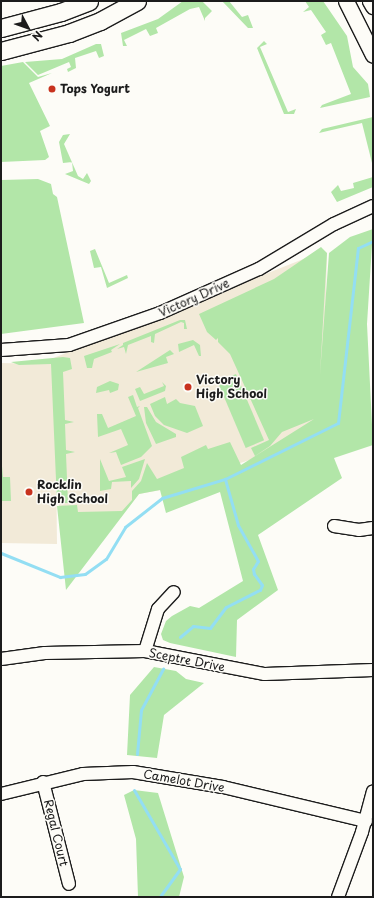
<!DOCTYPE html>
<html>
<head>
<meta charset="utf-8">
<style>
	body { margin:0 }
	#map { position:relative; width:374px; height:898px; overflow:hidden; background:#fdfcf7; font-family:"Playpen Sans",sans-serif }
	div>[style] { position:absolute }
	.built>* { inset:0; background:#f2ead8 }
	.green>* { inset:0; background:#b2e6a8; transform-origin:0 0 }
	.stream>* { height:3px; margin:-1.5px; padding:0 1.5px; transform-origin:1.5px; border-radius:1.5px; background:#93def3 }
	.roads { filter:drop-shadow(1px 0 #1c1c1c) drop-shadow(-1px 0 #1c1c1c) drop-shadow(0 1px #1c1c1c) drop-shadow(0 -1px #1c1c1c) }
	.minor>* { height:12px; margin:-6px; padding:0 6px; transform-origin:6px; border-radius:6px; background:#fdfcf7 }
	.tertiary>* { height:15px; margin:-7.5px; padding:0 7.5px; transform-origin:7.5px; border-radius:7.5px; background:#fdfcf7 }
	.secondary>* { height:17px; margin:-8.5px; padding:0 8.5px; transform-origin:8.5px; border-radius:8.5px; background:#fdfcf7 }
	.dots>* { width:11px; height:11px; translate:-50% -50%; box-sizing:border-box; border:2px solid #fdfcf7; border-radius:50% }
	span { translate:-50% -50%; white-space:nowrap; text-align:center; line-height:1.15; -webkit-text-stroke:3px #fdfcf7; paint-order:stroke }
	.poi-label { font-size:12px; color:#1c1c1c; font-weight:700 }
	.left { translate:0 -50%; text-align:left }
	.street-label { font-size:12px; color:#1c1c1c }
	.frame { position:absolute; inset:0; border:2px solid #1c1c1c; pointer-events:none }
	.north { position:absolute; left:8px; top:8px; width:40px; height:40px; -webkit-text-stroke:3px #fdfcf7; paint-order:stroke; rotate:131deg; font-size:11px; font-weight:700; line-height:16px; text-align:center; color:#1c1c1c }
	.north::after { content:''; display:block; margin:auto; width:14px; height:18px; background:#1c1c1c; clip-path:polygon(50% 0,100% 100%,50% 72%,0 100%) }
</style>
</head>
<body>
<div id="map">
	<div class="built">
		<div style="clip-path:polygon(321px 252px,327px 253px,323px 414px,261px 456px,161px 490px,139px 494px,117px 522px,60px 524px,56px 457px,57px 544px,1px 543px,1px 363px,52px 364px,52px 359px,56px 357px)"></div>
	</div>
	<div class="green">
		<div style="clip-path:polygon(183px 1px,202px 1px,212px 11px,205px 18px,205px 21px,199px 7px,190px 9px,156px 28px,158px 33px,150px 36px,146px 29px,124px 40px,127px 46px,123px 46px,121px 33px,158px 19px)"></div>
		<div style="clip-path:polygon(222px 1px,229px 1px,242px 17px,248px 15px,253px 28px,248px 28px)"></div>
		<div style="clip-path:polygon(305px 1px,323px 1px,347px 36px,353px 67px,368px 84px,370px 97px,320px 108px,322px 105px,351px 94px,331px 43px,326px 45px,321px 35px,326px 32px,311px 10px,303px 12px,309px 7px)"></div>
		<div style="clip-path:polygon(264px 41px,267px 44px,260px 47px,288px 112px,296px 109px,294px 114px,284px 114px,257px 48px)"></div>
		<div style="clip-path:polygon(96px 44px,101px 44px,104px 56px,99px 58px,96px 51px,75px 58px,76px 68px,68px 72px,67px 69px,71px 67px,69px 62px,38px 75px,25px 62px,62px 59px)"></div>
		<div style="clip-path:polygon(23px 62px,38px 77px,52px 73px,29px 83px,50px 126px,40px 131px,49px 157px,45px 160px,1px 162px,1px 66px)"></div>
		<div style="clip-path:polygon(373px 117px,373px 167px,362px 123px,319px 133px,322px 129px)"></div>
		<div style="clip-path:polygon(70px 134px,64px 144px,78px 176px,83px 179px,87px 173px,91px 181px,89px 184px,65px 174px,73px 171px,72px 162px,63px 163px,59px 142px,63px 135px)"></div>
		<div style="clip-path:polygon(373px 177px,373px 187px,337px 202px,331px 192px,338px 185px,341px 191px,354px 188px,353px 183px)"></div>
		<div style="clip-path:polygon(38px 179px,51px 184px,53px 194px,57px 197px,84px 323px,1px 334px,1px 180px)"></div>
		<div style="clip-path:polygon(373px 229px,367px 324px,373px 445px,334px 458px,342px 478px,258px 535px,278px 590px,237px 620px,236px 657px,170px 643px,163px 640px,161px 634px,166px 621px,172px 616px,190px 606px,199px 608px,243px 581px,220px 492px,166px 513px,160px 490px,139px 494px,66px 590px,57px 506px,77px 505px,78px 512px,122px 511px,132px 500px,132px 491px,141px 481px,147px 463px,157px 479px,184px 468px,181px 457px,206px 445px,208px 449px,230px 442px,241px 465px,314px 419px,282px 432px,270px 446px,255px 456px,251px 448px,269px 440px,230px 354px,218px 342px,218px 338px,216px 340px,207px 332px,199px 314px,274px 279px,321px 247px,327px 253px,320px 374px,329px 253px,350px 237px)"></div>
		<div style="clip-path:polygon(95px 249px,109px 283px,127px 275px,128px 278px,107px 288px,101px 267px,94px 268px,90px 251px)"></div>
		<div style="clip-path:polygon(180px 320px,185px 320px,187px 329px,184px 329px,184px 323px,181px 322px,155px 334px,154px 343px,151px 342px,151px 336px,128px 345px,126px 354px,124px 347px,117px 349px,123px 345px,123px 343px)"></div>
		<div style="clip-path:polygon(193px 340px,200px 345px,201px 356px,199px 356px,194px 345px,179px 352px,178px 344px)"></div>
		<div style="clip-path:polygon(120px 344px,111px 350px,112px 352px,94px 359px,92px 368px,87px 368px,84px 356px)"></div>
		<div style="clip-path:polygon(170px 350px,174px 354px,166px 357px,168px 363px,136px 372px)"></div>
		<div style="clip-path:polygon(63px 357px,70px 358px,72px 369px,63px 372px,65px 420px,74px 422px,65px 424px,66px 450px,75px 452px,66px 454px,68px 503px,57px 503px,51px 364px,19px 365px,11px 362px)"></div>
		<div style="left:236px;top:374px;width:72px;height:20px;rotate:67deg"></div>
		<div style="clip-path:polygon(110px 381px,119px 384px,118px 390px,110px 393px,109px 390px,96px 393px,97px 387px)"></div>
		<div style="clip-path:polygon(162px 382px,166px 386px,165px 391px,140px 401px,135px 389px,140px 387px,144px 394px,164px 386px)"></div>
		<div style="clip-path:polygon(133px 395px,137px 407px,140px 406px,138px 408px,152px 446px,141px 457px,121px 465px,116px 452px,109px 453px,128px 445px,121px 429px,98px 437px,97px 414px,102px 414px,108px 428px,136px 416px,128px 397px)"></div>
		<div style="clip-path:polygon(165px 397px,167px 404px,176px 399px,180px 403px,195px 406px,203px 426px,187px 433px,164px 425px,155px 416px,150px 404px)"></div>
		<div style="clip-path:polygon(144px 407px,147px 407px,156px 422px,176px 434px,176px 437px,156px 444px,146px 423px)"></div>
		<div style="clip-path:polygon(1px 455px,3px 477px,10px 477px,11px 501px,1px 501px)"></div>
		<div style="clip-path:polygon(100px 459px,109px 481px,126px 477px,122px 467px,145px 459px,139px 479px,131px 488px,131px 481px,112px 482px,111px 489px,100px 491px)"></div>
		<div style="clip-path:polygon(154px 667px,176px 671px,186px 679px,204px 683px,164px 715px,157px 758px,127px 755px,130px 695px)"></div>
		<div style="clip-path:polygon(134px 790px,158px 793px,184px 877px,179px 897px,138px 897px,136px 839px,124px 795px)"></div>
	</div>
	<div class="stream">
		<div style="left:1px;top:553px;width:64px;rotate:22.1deg"></div>
		<div style="left:60px;top:577px;width:25px;rotate:-7deg"></div>
		<div style="left:85px;top:574px;width:26px;rotate:-36deg"></div>
		<div style="left:106px;top:559px;width:37px;rotate:-59deg"></div>
		<div style="left:125px;top:527px;width:47px;rotate:-38.1deg"></div>
		<div style="left:162px;top:498px;width:66px;rotate:-16.8deg"></div>
		<div style="left:225px;top:479px;width:126px;rotate:-26.4deg"></div>
		<div style="left:338px;top:423px;width:176px;rotate:-83.5deg"></div>
		<div style="left:358px;top:248px;width:17px;rotate:-25deg"></div>
		<div style="left:180px;top:637px;width:17px;rotate:-40deg"></div>
		<div style="left:193px;top:626px;width:17px;rotate:7deg"></div>
		<div style="left:210px;top:628px;width:26px;rotate:-53deg"></div>
		<div style="left:226px;top:607px;width:38px;rotate:-27deg"></div>
		<div style="left:260px;top:590px;width:5px;rotate:-68deg"></div>
		<div style="left:262px;top:585px;width:14px;rotate:-126deg"></div>
		<div style="left:254px;top:574px;width:5px;rotate:-101deg"></div>
		<div style="left:253px;top:569px;width:9px;rotate:-58deg"></div>
		<div style="left:258px;top:561px;width:41px;rotate:-119.1deg"></div>
		<div style="left:238px;top:525px;width:48px;rotate:-105.8deg"></div>
		<div style="left:137px;top:754px;width:44px;rotate:-84.8deg"></div>
		<div style="left:141px;top:710px;width:47px;rotate:-61.8deg"></div>
		<div style="left:134px;top:790px;width:91px;rotate:59.8deg"></div>
		<div style="left:180px;top:869px;width:34px;rotate:126deg"></div>
	</div>
	<div class="roads">
		<div class="minor">
			<div style="left:1px;top:350px;width:68px;rotate:-4.2deg"></div>
			<div style="left:69px;top:345px;width:96px;rotate:-19.4deg"></div>
			<div style="left:160px;top:313px;width:108px;rotate:-24deg"></div>
			<div style="left:259px;top:269px;width:87px;rotate:-31deg"></div>
			<div style="left:334px;top:224px;width:43px;rotate:-24.8deg"></div>
			<div style="left:334px;top:526px;width:25px;rotate:9deg"></div>
			<div style="left:359px;top:530px;width:14px;rotate:-8deg"></div>
			<div style="left:145px;top:651px;width:44px;rotate:-72.8deg"></div>
			<div style="left:158px;top:609px;width:23px;rotate:-47deg"></div>
			<div style="left:1px;top:659px;width:44px;rotate:-7.8deg"></div>
			<div style="left:45px;top:653px;width:100px;rotate:-1.1deg"></div>
			<div style="left:145px;top:651px;width:122px;rotate:10.9deg"></div>
			<div style="left:265px;top:674px;width:108px;rotate:-2.1deg"></div>
			<div style="left:43px;top:782px;width:105px;rotate:75.7deg"></div>
			<div style="left:1px;top:794px;width:84px;rotate:-13.7deg"></div>
			<div style="left:83px;top:774px;width:50px;rotate:-2.3deg"></div>
			<div style="left:133px;top:772px;width:91px;rotate:9.5deg"></div>
			<div style="left:223px;top:787px;width:147px;rotate:13.4deg"></div>
			<div style="left:338px;top:897px;width:69px;rotate:-69.7deg"></div>
			<div style="left:362px;top:832px;width:42px;rotate:-75deg"></div>
		</div>
		<div class="tertiary">
			<div style="left:346px;top:1px;width:60px;rotate:63.4deg"></div>
			<div style="left:370px;top:1px;width:6px;rotate:59deg"></div>
		</div>
		<div class="secondary">
			<div style="left:1px;top:28px;width:62px;rotate:-14.9deg"></div>
			<div style="left:61px;top:12px;width:30px;rotate:-21deg"></div>
			<div style="left:1px;top:51px;width:70px;rotate:-14.8deg"></div>
			<div style="left:69px;top:33px;width:33px;rotate:-21deg"></div>
			<div style="left:100px;top:21px;width:42px;rotate:-28.4deg"></div>
		</div>
	</div>
	<div class="dots">
		<div style="left:52px;top:89px;background:#c8321e"></div>
		<div style="left:188px;top:387px;background:#c8321e"></div>
		<div style="left:29px;top:492px;background:#c8321e"></div>
	</div>
	<div class="poi-label">
		<span class="left" style="left:60px;top:89px">Tops Yogurt</span>
		<span class="left" style="left:196px;top:387px">Victory<br>High School</span>
		<span class="left" style="left:37px;top:492px">Rocklin<br>High School</span>
	</div>
	<div class="street-label">
		<span style="left:194px;top:298px;rotate:-24deg">Victory Drive</span>
		<span style="left:187px;top:660px;rotate:11deg">Sceptre Drive</span>
		<span style="left:184px;top:781px;rotate:10deg">Camelot Drive</span>
		<span style="left:56px;top:833px;rotate:76deg">Regal Court</span>
	</div>
	<div class="frame"></div>
	<div class="north">N</div>
</div>
</body>
</html>
